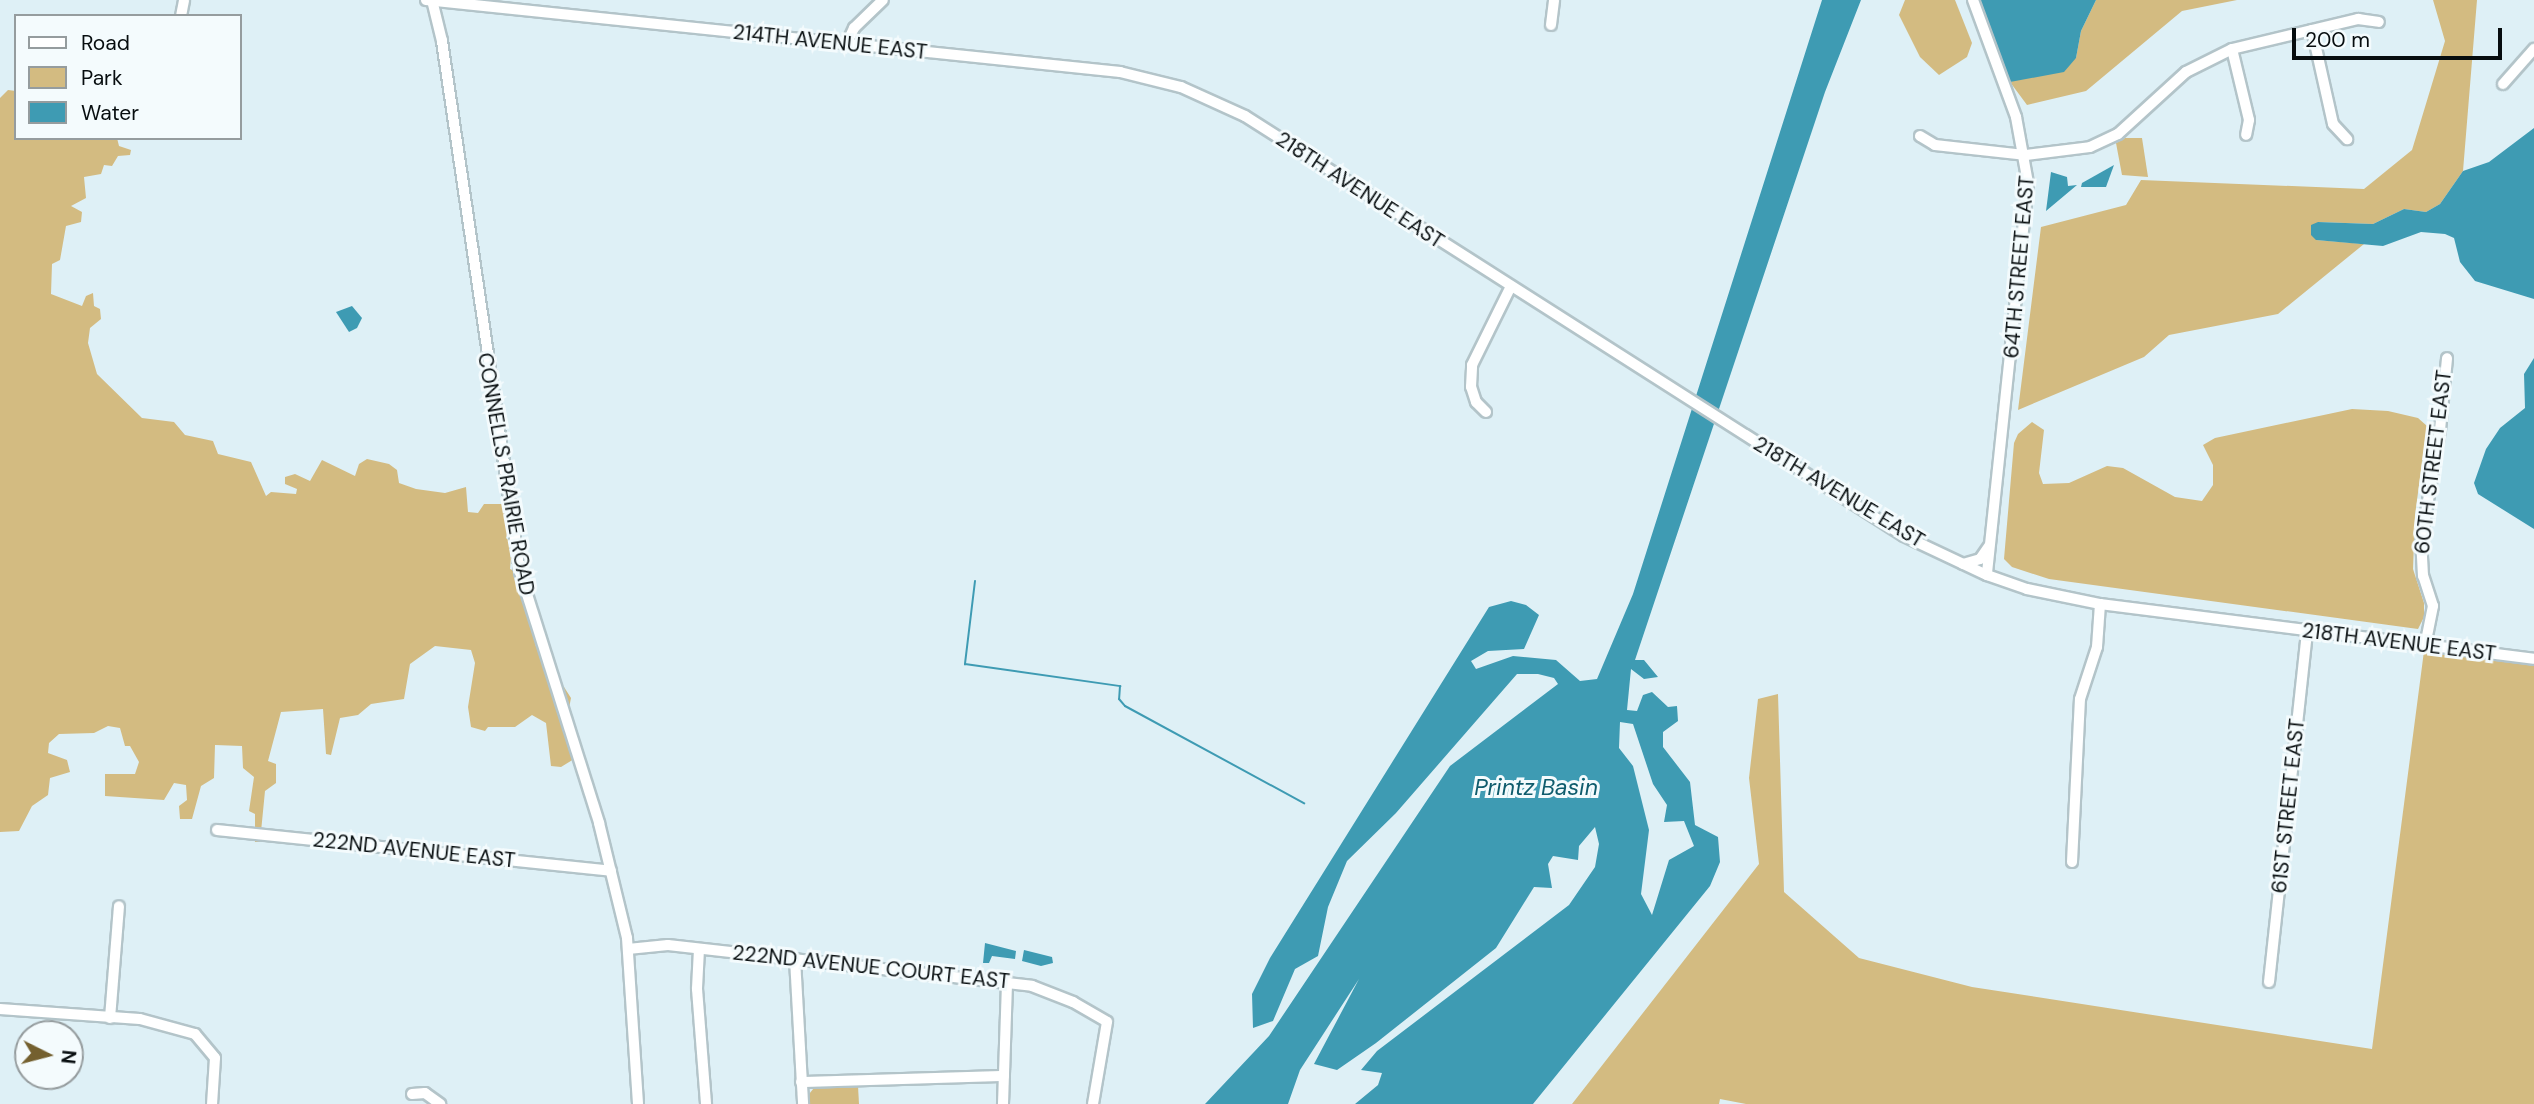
<!DOCTYPE html>
<html>
<head>
<meta charset="utf-8">
<style>
	body { margin:0 }
	#map { position:relative; width:2534px; height:1104px; overflow:hidden; background:#def0f6; font-family:"DM Sans",sans-serif }
	div>[style] { position:absolute }
	.green>* { inset:0; background:#d3bb81 }
	.water>* { inset:0; background:#3e9bb3 }
	.stream>* { height:2px; margin:-1px; padding:0 1px; transform-origin:1px; border-radius:1px; background:#3e9bb3 }
	.roads { filter:drop-shadow(2px 0 #b3c4c9) drop-shadow(-2px 0 #b3c4c9) drop-shadow(0 2px #b3c4c9) drop-shadow(0 -2px #b3c4c9) }
	.minor>* { height:10px; margin:-5px; padding:0 5px; transform-origin:5px; border-radius:5px; background:#fff }
	span { translate:-50% -50%; white-space:nowrap; text-align:center; line-height:1.15; -webkit-text-stroke:6px #f4fbfd; paint-order:stroke }
	.street-label { font-size:21px; color:#070d0f }
	.water-label { font-size:23px; color:#0f5c6d; font-style:italic }
	.legend { position:absolute; left:14px; top:14px; width:228px; height:126px; box-sizing:border-box; background:#f4fbfd; border:2px solid #959c9e; margin:0; padding:9px 12px; list-style:none; font-size:21px; color:#070d0f }
	.legend li { display:flex; align-items:center; gap:14px; height:35px }
	.legend b { width:35px; border:2px solid #959c9e }
	.north { position:absolute; left:14px; top:1020px; width:70px; height:70px; box-sizing:border-box; background:#f4fbfd; border:2px solid #959c9e; border-radius:50%; rotate:96deg; font-size:19px; font-weight:700; line-height:28px; text-align:center; color:#070d0f }
	.north::after { content:''; display:block; margin:auto; width:24px; height:32px; background:#74602f; clip-path:polygon(50% 0,100% 100%,50% 72%,0 100%) }
	.scale { position:absolute; left:2292px; top:28px; width:210px; height:32px; box-sizing:border-box; border:4px solid #070d0f; border-top:0; padding-left:9px; font-size:21px; line-height:24px; white-space:nowrap; color:#070d0f; -webkit-text-stroke:5px #f4fbfd; paint-order:stroke }
</style>
</head>
<body>
<div id="map">
	<div class="green">
		<div style="clip-path:polygon(1905px 0,1955px 0,1972px 43px,1967px 57px,1939px 75px,1920px 57px,1899px 15px)"></div>
		<div style="clip-path:polygon(2096px 0,2237px 0,2182px 11px,2086px 91px,2027px 105px,2010px 82px,2076px 58px,2081px 31px)"></div>
		<div style="clip-path:polygon(2433px 0,2477px 0,2463px 171px,2440px 204px,2426px 212px,2404px 209px,2373px 224px,2318px 222px,2316px 240px,2364px 244px,2278px 314px,2169px 335px,2144px 357px,2018px 410px,2041px 227px,2126px 205px,2141px 180px,2364px 189px,2412px 150px,2445px 41px)"></div>
		<div style="clip-path:polygon(8px 90px,16px 91px,16px 138px,117px 138px,119px 146px,131px 150px,130px 155px,118px 156px,112px 166px,104px 165px,101px 174px,84px 177px,86px 198px,71px 206px,82px 212px,81px 222px,66px 226px,60px 260px,52px 264px,51px 294px,82px 306px,86px 296px,93px 293px,94px 306px,100px 309px,101px 319px,90px 328px,88px 343px,97px 374px,142px 418px,174px 422px,185px 435px,213px 441px,218px 454px,251px 462px,266px 496px,271px 492px,296px 494px,297px 489px,285px 484px,285px 477px,295px 474px,310px 481px,322px 460px,355px 476px,359px 464px,367px 459px,389px 464px,397px 470px,399px 483px,416px 489px,445px 493px,466px 487px,468px 512px,478px 513px,484px 504px,504px 504px,510px 522px,506px 538px,512px 544px,510px 569px,517px 572px,530px 614px,541px 622px,535px 644px,555px 686px,564px 687px,571px 698px,564px 734px,574px 759px,561px 767px,551px 766px,546px 723px,532px 715px,515px 727px,488px 727px,485px 731px,471px 727px,468px 707px,475px 663px,471px 650px,435px 646px,410px 664px,404px 699px,371px 704px,358px 715px,340px 718px,331px 755px,326px 754px,323px 709px,281px 712px,268px 761px,276px 764px,276px 783px,265px 791px,260px 842px,255px 842px,255px 814px,249px 811px,254px 777px,243px 768px,242px 746px,215px 745px,214px 778px,201px 786px,192px 819px,180px 819px,179px 806px,187px 800px,186px 785px,174px 783px,164px 800px,105px 796px,105px 774px,135px 774px,139px 762px,130px 746px,125px 746px,120px 728px,108px 726px,94px 733px,59px 734px,49px 743px,48px 753px,67px 760px,70px 772px,50px 778px,48px 795px,32px 806px,19px 831px,0 832px,0 98px)"></div>
		<div style="clip-path:polygon(2125px 138px,2142px 138px,2148px 177px,2122px 175px,2116px 143px)"></div>
		<div style="clip-path:polygon(2352px 409px,2388px 411px,2418px 418px,2427px 426px,2415px 515px,2413px 569px,2424px 603px,2424px 617px,2418px 629px,2049px 579px,2012px 567px,2004px 559px,2014px 443px,2018px 434px,2032px 422px,2044px 430px,2039px 473px,2043px 484px,2069px 483px,2107px 466px,2123px 468px,2175px 497px,2202px 501px,2213px 485px,2213px 465px,2203px 445px,2215px 438px)"></div>
		<div style="clip-path:polygon(2424px 651px,2534px 665px,2534px 1104px,1746px 1104px,1720px 1099px,1719px 1104px,1572px 1104px,1759px 864px,1749px 778px,1758px 699px,1778px 694px,1784px 892px,1859px 958px,1972px 987px,2372px 1049px)"></div>
		<div style="clip-path:polygon(858px 1086px,859px 1104px,810px 1104px,809px 1094px,814px 1088px)"></div>
	</div>
	<div class="water">
		<div style="clip-path:polygon(evenodd,1822px 0,1861px 0,1825px 92px,1635px 660px,1644px 660px,1658px 677px,1644px 679px,1631px 669px,1627px 710px,1637px 711px,1643px 695px,1652px 692px,1668px 707px,1677px 706px,1678px 721px,1663px 732px,1663px 747px,1690px 782px,1695px 825px,1718px 837px,1720px 862px,1710px 886px,1533px 1104px,1355px 1104px,1378px 1085px,1382px 1073px,1361px 1070px,1377px 1051px,1569px 905px,1595px 867px,1599px 844px,1595px 827px,1579px 846px,1578px 860px,1553px 856px,1548px 864px,1552px 888px,1534px 887px,1496px 948px,1376px 1043px,1337px 1070px,1314px 1064px,1359px 979px,1300px 1070px,1288px 1104px,1205px 1104px,1269px 1036px,1450px 766px,1558px 684px,1554px 678px,1538px 674px,1517px 674px,1396px 813px,1347px 861px,1328px 907px,1318px 956px,1295px 969px,1273px 1021px,1253px 1028px,1252px 994px,1270px 958px,1489px 607px,1511px 601px,1526px 605px,1539px 615px,1524px 649px,1488px 651px,1471px 661px,1476px 669px,1513px 656px,1556px 660px,1580px 681px,1597px 679px,1633px 594px,1822px 0,1620px 722px,1633px 724px,1653px 784px,1667px 805px,1664px 822px,1684px 821px,1694px 846px,1669px 860px,1652px 915px,1641px 894px,1649px 830px,1633px 766px,1619px 748px,1620px 722px)"></div>
		<div style="clip-path:polygon(1977px 0,2096px 0,2081px 31px,2076px 58px,2064px 72px,2010px 82px)"></div>
		<div style="clip-path:polygon(2534px 128px,2534px 299px,2475px 281px,2460px 262px,2454px 238px,2445px 234px,2421px 232px,2383px 246px,2316px 240px,2311px 235px,2311px 225px,2318px 222px,2373px 224px,2404px 209px,2426px 212px,2440px 204px,2463px 171px,2489px 162px)"></div>
		<div style="clip-path:polygon(2114px 165px,2106px 187px,2081px 187px,2082px 183px)"></div>
		<div style="clip-path:polygon(2051px 172px,2067px 177px,2068px 186px,2077px 185px,2046px 211px)"></div>
		<div style="clip-path:polygon(352px 306px,362px 318px,357px 328px,349px 332px,336px 312px)"></div>
		<div style="clip-path:polygon(2534px 358px,2534px 529px,2478px 494px,2474px 483px,2486px 449px,2500px 428px,2525px 408px,2524px 374px)"></div>
		<div style="clip-path:polygon(985px 943px,1016px 951px,1015px 959px,992px 956px,989px 963px,983px 963px)"></div>
		<div style="clip-path:polygon(1024px 950px,1052px 957px,1053px 963px,1041px 966px,1022px 961px)"></div>
	</div>
	<div class="stream">
		<div style="left:975px;top:581px;width:84px;rotate:96.9deg"></div>
		<div style="left:965px;top:664px;width:157px;rotate:8.1deg"></div>
		<div style="left:1120px;top:686px;width:13px;rotate:94deg"></div>
		<div style="left:1119px;top:699px;width:9px;rotate:49deg"></div>
		<div style="left:1125px;top:706px;width:204px;rotate:28.5deg"></div>
	</div>
	<div class="roads">
		<div class="minor">
			<div style="left:426px;top:0;width:698px;rotate:5.92deg"></div>
			<div style="left:1120px;top:72px;width:63px;rotate:13.8deg"></div>
			<div style="left:1181px;top:87px;width:70px;rotate:24.4deg"></div>
			<div style="left:1245px;top:116px;width:781px;rotate:32.51deg"></div>
			<div style="left:1904px;top:536px;width:92px;rotate:25.2deg"></div>
			<div style="left:1987px;top:575px;width:42px;rotate:19.3deg"></div>
			<div style="left:2027px;top:589px;width:75px;rotate:11.6deg"></div>
			<div style="left:2100px;top:604px;width:437px;rotate:7.2deg"></div>
			<div style="left:432px;top:0;width:42px;rotate:76.3deg"></div>
			<div style="left:442px;top:41px;width:537px;rotate:81.64deg"></div>
			<div style="left:520px;top:572px;width:263px;rotate:72.5deg"></div>
			<div style="left:599px;top:823px;width:118px;rotate:76.3deg"></div>
			<div style="left:627px;top:938px;width:166px;rotate:86.2deg"></div>
			<div style="left:1973px;top:0;width:125px;rotate:69.8deg"></div>
			<div style="left:2016px;top:117px;width:67px;rotate:79.7deg"></div>
			<div style="left:2028px;top:183px;width:394px;rotate:96deg"></div>
			<div style="left:181px;top:16px;width:16px;rotate:-79deg"></div>
			<div style="left:1551px;top:25px;width:25px;rotate:-83deg"></div>
			<div style="left:2312px;top:30px;width:96px;rotate:77.4deg"></div>
			<div style="left:2333px;top:124px;width:21px;rotate:47deg"></div>
			<div style="left:847px;top:43px;width:17px;rotate:-65deg"></div>
			<div style="left:854px;top:28px;width:40px;rotate:-44deg"></div>
			<div style="left:2232px;top:49px;width:73px;rotate:76.5deg"></div>
			<div style="left:2249px;top:120px;width:15px;rotate:101deg"></div>
			<div style="left:2503px;top:84px;width:47px;rotate:-48.5deg"></div>
			<div style="left:1920px;top:136px;width:17px;rotate:31deg"></div>
			<div style="left:1935px;top:145px;width:92px;rotate:6.3deg"></div>
			<div style="left:2026px;top:155px;width:64px;rotate:-7.1deg"></div>
			<div style="left:2090px;top:147px;width:31px;rotate:-25deg"></div>
			<div style="left:2118px;top:134px;width:92px;rotate:-42.4deg"></div>
			<div style="left:2186px;top:72px;width:51px;rotate:-26.6deg"></div>
			<div style="left:2232px;top:49px;width:130px;rotate:-13.4deg"></div>
			<div style="left:2358px;top:19px;width:21px;rotate:8deg"></div>
			<div style="left:1486px;top:412px;width:14px;rotate:-135deg"></div>
			<div style="left:1476px;top:402px;width:16px;rotate:-108deg"></div>
			<div style="left:1471px;top:387px;width:22px;rotate:-87deg"></div>
			<div style="left:1472px;top:365px;width:88px;rotate:-63.7deg"></div>
			<div style="left:1963px;top:564px;width:18px;rotate:-16deg"></div>
			<div style="left:1980px;top:559px;width:16px;rotate:-55deg"></div>
			<div style="left:2425px;top:646px;width:41px;rotate:-78.7deg"></div>
			<div style="left:2433px;top:606px;width:32px;rotate:-108deg"></div>
			<div style="left:2423px;top:576px;width:34px;rotate:-93deg"></div>
			<div style="left:2421px;top:542px;width:114px;rotate:-80.4deg"></div>
			<div style="left:2440px;top:430px;width:72px;rotate:-84.4deg"></div>
			<div style="left:217px;top:830px;width:396px;rotate:5.9deg"></div>
			<div style="left:2072px;top:862px;width:163px;rotate:-87.2deg"></div>
			<div style="left:2080px;top:699px;width:55px;rotate:-71.9deg"></div>
			<div style="left:2097px;top:647px;width:43px;rotate:-86deg"></div>
			<div style="left:628px;top:949px;width:40px;rotate:-5.7deg"></div>
			<div style="left:668px;top:945px;width:366px;rotate:6.4deg"></div>
			<div style="left:1032px;top:986px;width:44px;rotate:21.3deg"></div>
			<div style="left:1073px;top:1002px;width:39px;rotate:30deg"></div>
			<div style="left:1107px;top:1022px;width:83px;rotate:99.7deg"></div>
			<div style="left:699px;top:949px;width:40px;rotate:92.9deg"></div>
			<div style="left:697px;top:989px;width:115px;rotate:85.5deg"></div>
			<div style="left:795px;top:959px;width:145px;rotate:86.8deg"></div>
			<div style="left:2269px;top:982px;width:354px;rotate:-83.8deg"></div>
			<div style="left:0;top:1009px;width:140px;rotate:4.1deg"></div>
			<div style="left:140px;top:1019px;width:57px;rotate:15.3deg"></div>
			<div style="left:195px;top:1034px;width:31px;rotate:50deg"></div>
			<div style="left:215px;top:1058px;width:46px;rotate:93.7deg"></div>
			<div style="left:110px;top:1018px;width:112px;rotate:-85.4deg"></div>
			<div style="left:801px;top:1082px;width:203px;rotate:-1.7deg"></div>
			<div style="left:412px;top:1094px;width:13px;rotate:-4deg"></div>
			<div style="left:425px;top:1093px;width:19px;rotate:36deg"></div>
			<div style="left:1003px;top:1104px;width:123px;rotate:-88.1deg"></div>
		</div>
	</div>
	<div class="street-label">
		<span style="left:830px;top:42px;rotate:6deg">214TH AVENUE EAST</span>
		<span style="left:1360px;top:190px;rotate:33deg">218TH AVENUE EAST</span>
		<span style="left:2019px;top:267px;rotate:-85deg">64TH STREET EAST</span>
		<span style="left:2433px;top:462px;rotate:-83deg">60TH STREET EAST</span>
		<span style="left:506px;top:474px;rotate:80deg">CONNELLS PRAIRIE ROAD</span>
		<span style="left:1839px;top:492px;rotate:31deg">218TH AVENUE EAST</span>
		<span style="left:2399px;top:642px;rotate:7deg">218TH AVENUE EAST</span>
		<span style="left:2288px;top:806px;rotate:-84deg">61ST STREET EAST</span>
		<span style="left:414px;top:850px;rotate:6deg">222ND AVENUE EAST</span>
		<span style="left:871px;top:967px;rotate:6deg">222ND AVENUE COURT EAST</span>
	</div>
	<div class="water-label">
		<span style="left:1536px;top:787px">Printz Basin</span>
	</div>
	<ul class="legend">
	<li><b style="height:9px;background:#fff"></b>Road</li>
	<li><b style="height:19px;background:#d3bb81"></b>Park</li>
	<li><b style="height:19px;background:#3e9bb3"></b>Water</li>
	</ul>
	<div class="north">N</div>
	<div class="scale">200 m</div>
</div>
</body>
</html>
